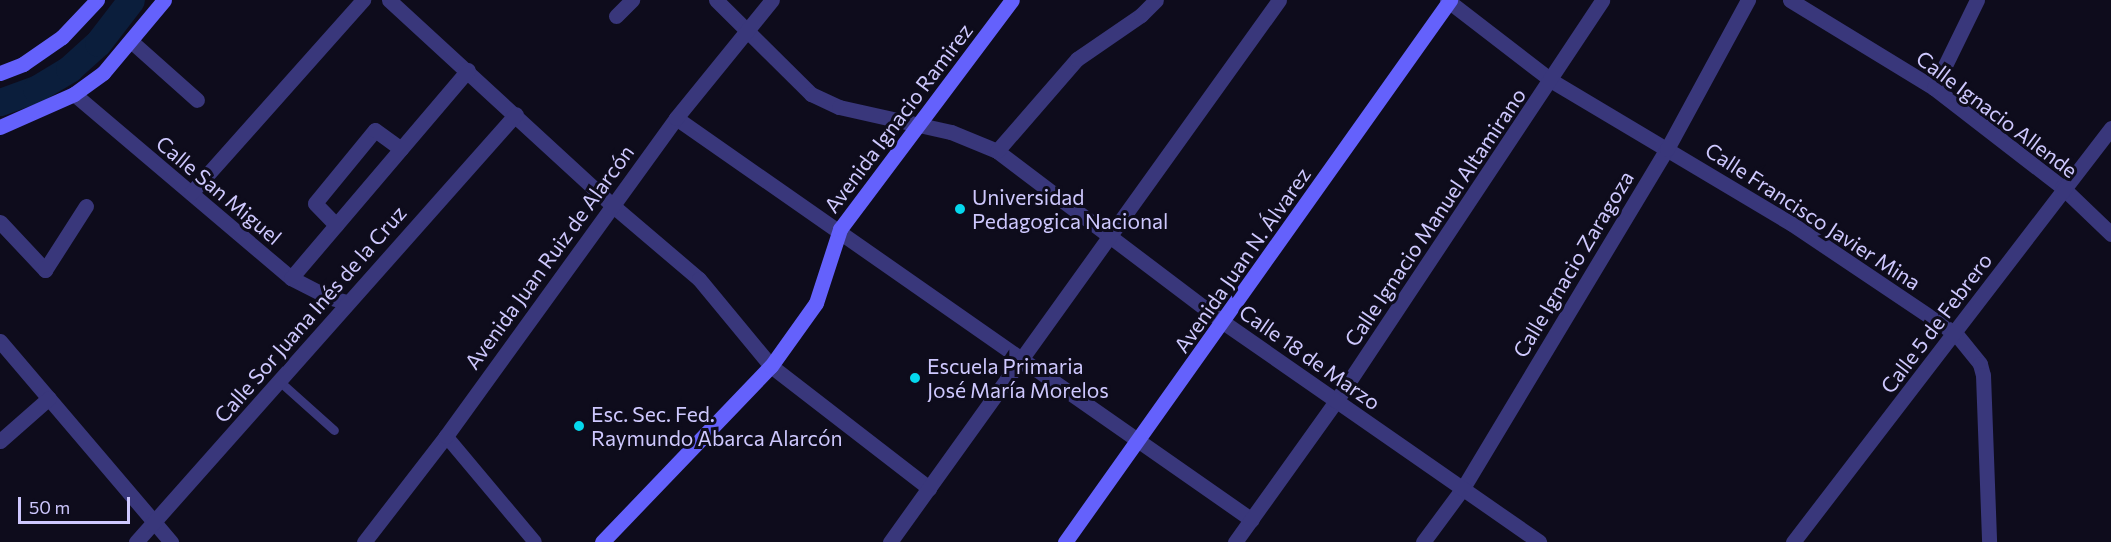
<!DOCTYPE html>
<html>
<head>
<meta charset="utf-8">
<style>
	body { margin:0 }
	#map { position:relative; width:2111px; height:542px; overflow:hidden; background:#0e0c1c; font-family:Commissioner,sans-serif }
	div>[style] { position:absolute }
	.river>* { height:27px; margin:-13.5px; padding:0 13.5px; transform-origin:13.5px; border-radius:13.5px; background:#0b1e3c }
	.service>* { height:9px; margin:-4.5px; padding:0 4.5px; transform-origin:4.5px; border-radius:4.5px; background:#39377b }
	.pedestrian>* { height:14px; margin:-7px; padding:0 7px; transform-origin:7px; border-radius:7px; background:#39377b }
	.minor>* { height:15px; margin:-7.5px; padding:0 7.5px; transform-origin:7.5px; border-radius:7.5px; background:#39377b }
	.tertiary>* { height:15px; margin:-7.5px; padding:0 7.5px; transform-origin:7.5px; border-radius:7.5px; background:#39377b }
	.secondary>* { height:15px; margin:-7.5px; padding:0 7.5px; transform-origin:7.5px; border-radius:7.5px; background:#6461fc }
	.dots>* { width:16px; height:16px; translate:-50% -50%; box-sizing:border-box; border:3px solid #0e0c1c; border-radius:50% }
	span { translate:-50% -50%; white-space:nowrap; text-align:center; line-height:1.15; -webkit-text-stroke:6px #0e0c1c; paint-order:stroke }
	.street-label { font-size:21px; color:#cec8fe }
	.poi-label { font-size:21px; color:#cec8fe }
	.left { translate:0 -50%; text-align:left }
	.scale { position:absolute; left:18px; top:497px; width:112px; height:27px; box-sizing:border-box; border:3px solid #cec8fe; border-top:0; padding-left:8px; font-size:18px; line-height:21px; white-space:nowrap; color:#cec8fe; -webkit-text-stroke:4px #0e0c1c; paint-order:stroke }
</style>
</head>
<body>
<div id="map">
	<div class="river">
		<div style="left:0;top:102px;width:38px;rotate:-20deg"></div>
		<div style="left:36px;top:89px;width:39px;rotate:-31deg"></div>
		<div style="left:69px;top:69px;width:39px;rotate:-42deg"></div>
		<div style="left:98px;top:43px;width:54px;rotate:-52.5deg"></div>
	</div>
	<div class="service">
		<div style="left:278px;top:380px;width:75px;rotate:41.8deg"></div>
	</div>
	<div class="pedestrian">
		<div style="left:446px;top:436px;width:138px;rotate:50deg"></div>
	</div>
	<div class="minor">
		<div style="left:389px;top:0;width:303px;rotate:42.6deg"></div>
		<div style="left:612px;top:205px;width:114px;rotate:40.4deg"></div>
		<div style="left:699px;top:279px;width:113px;rotate:50.4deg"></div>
		<div style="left:771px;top:366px;width:200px;rotate:37.7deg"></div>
		<div style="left:716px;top:0;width:134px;rotate:44.7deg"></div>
		<div style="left:811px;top:94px;width:31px;rotate:25deg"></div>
		<div style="left:839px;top:107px;width:115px;rotate:12.6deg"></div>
		<div style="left:951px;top:132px;width:50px;rotate:22.4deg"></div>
		<div style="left:997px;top:151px;width:283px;rotate:37.1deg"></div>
		<div style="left:1447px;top:0;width:133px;rotate:37.6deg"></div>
		<div style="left:1552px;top:81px;width:279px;rotate:30.8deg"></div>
		<div style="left:1792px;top:224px;width:197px;rotate:33.9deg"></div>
		<div style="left:1956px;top:334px;width:38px;rotate:51deg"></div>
		<div style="left:1980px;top:364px;width:11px;rotate:75deg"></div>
		<div style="left:1983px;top:375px;width:167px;rotate:87.9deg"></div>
		<div style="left:1790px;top:0;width:169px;rotate:31.4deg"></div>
		<div style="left:1934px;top:88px;width:162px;rotate:37.7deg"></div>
		<div style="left:2062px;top:187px;width:68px;rotate:43.8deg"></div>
		<div style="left:616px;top:16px;width:23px;rotate:-45deg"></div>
		<div style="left:132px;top:42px;width:87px;rotate:41.7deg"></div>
		<div style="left:1934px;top:88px;width:98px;rotate:-64deg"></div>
		<div style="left:74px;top:94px;width:285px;rotate:40.3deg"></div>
		<div style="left:291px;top:278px;width:42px;rotate:27.2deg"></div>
		<div style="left:328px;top:297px;width:20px;rotate:15deg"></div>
		<div style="left:676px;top:118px;width:702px;rotate:34.91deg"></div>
		<div style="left:997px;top:151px;width:122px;rotate:-49deg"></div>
		<div style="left:1077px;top:59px;width:78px;rotate:-34.5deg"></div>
		<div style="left:1141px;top:15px;width:21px;rotate:-45deg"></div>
		<div style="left:191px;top:193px;width:259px;rotate:-48.3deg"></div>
		<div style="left:0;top:222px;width:66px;rotate:46.8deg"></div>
		<div style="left:45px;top:270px;width:76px;rotate:-57.4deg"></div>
		<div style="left:336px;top:225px;width:30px;rotate:-134deg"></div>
		<div style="left:315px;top:203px;width:94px;rotate:-50.6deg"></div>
		<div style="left:375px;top:130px;width:32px;rotate:36deg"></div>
		<div style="left:291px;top:278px;width:273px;rotate:-49.6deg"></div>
		<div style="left:0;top:341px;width:264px;rotate:49.6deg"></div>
		<div style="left:0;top:441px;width:65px;rotate:-41.3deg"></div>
		<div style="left:136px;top:542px;width:572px;rotate:-48.4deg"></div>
		<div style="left:890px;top:542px;width:667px;rotate:-54.33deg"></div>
		<div style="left:1235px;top:542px;width:173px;rotate:-54.4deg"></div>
		<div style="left:1336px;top:401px;width:481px;rotate:-56.4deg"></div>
		<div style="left:1423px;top:542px;width:67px;rotate:-53.5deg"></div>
		<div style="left:1463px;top:488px;width:396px;rotate:-59deg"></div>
		<div style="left:1667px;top:149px;width:170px;rotate:-61.5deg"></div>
	</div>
	<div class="tertiary">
		<div style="left:1223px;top:322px;width:385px;rotate:34.8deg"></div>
		<div style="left:364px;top:542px;width:134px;rotate:-52.3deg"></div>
		<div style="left:446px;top:436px;width:392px;rotate:-54.1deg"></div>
		<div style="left:676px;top:118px;width:152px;rotate:-50.9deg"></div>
		<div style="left:1793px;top:542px;width:522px;rotate:-52.47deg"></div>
	</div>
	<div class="secondary">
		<div style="left:0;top:73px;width:25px;rotate:-21deg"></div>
		<div style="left:23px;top:64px;width:47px;rotate:-34.7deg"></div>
		<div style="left:62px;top:37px;width:51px;rotate:-46.6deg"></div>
		<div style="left:0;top:127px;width:81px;rotate:-24deg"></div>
		<div style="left:74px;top:94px;width:36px;rotate:-36deg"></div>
		<div style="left:103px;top:73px;width:95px;rotate:-50.1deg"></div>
		<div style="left:602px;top:542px;width:244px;rotate:-46.2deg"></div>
		<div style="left:771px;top:366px;width:77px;rotate:-54.5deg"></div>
		<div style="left:816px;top:303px;width:78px;rotate:-72deg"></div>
		<div style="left:840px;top:229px;width:286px;rotate:-53.1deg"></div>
		<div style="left:1065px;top:542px;width:665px;rotate:-54.61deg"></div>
	</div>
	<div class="dots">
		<div style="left:960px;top:209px;background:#05d8ed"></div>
		<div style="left:915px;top:378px;background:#05d8ed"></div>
		<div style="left:579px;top:426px;background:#05d8ed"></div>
	</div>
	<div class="street-label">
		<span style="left:1997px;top:114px;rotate:37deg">Calle Ignacio Allende</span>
		<span style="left:898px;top:118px;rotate:-53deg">Avenida Ignacio Ramirez</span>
		<span style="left:219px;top:190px;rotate:40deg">Calle San Miguel</span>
		<span style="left:1813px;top:216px;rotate:33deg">Calle Francisco Javier Mina</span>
		<span style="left:1435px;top:217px;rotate:-56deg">Calle Ignacio Manuel Altamirano</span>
		<span style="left:549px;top:257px;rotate:-54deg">Avenida Juan Ruiz de Alarcón</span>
		<span style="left:1242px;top:260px;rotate:-55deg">Avenida Juan N. Álvarez</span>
		<span style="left:1573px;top:264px;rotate:-59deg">Calle Ignacio Zaragoza</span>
		<span style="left:310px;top:314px;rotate:-49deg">Calle Sor Juana Inés de la Cruz</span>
		<span style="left:1936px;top:323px;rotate:-53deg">Calle 5 de Febrero</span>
		<span style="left:1310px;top:357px;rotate:35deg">Calle 18 de Marzo</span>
	</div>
	<div class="poi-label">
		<span class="left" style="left:972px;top:209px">Universidad<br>Pedagogica Nacional</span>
		<span class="left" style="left:927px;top:378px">Escuela Primaria<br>José María Morelos</span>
		<span class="left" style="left:591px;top:426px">Esc. Sec. Fed.<br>Raymundo Abarca Alarcón</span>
	</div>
	<div class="scale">50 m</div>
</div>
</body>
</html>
